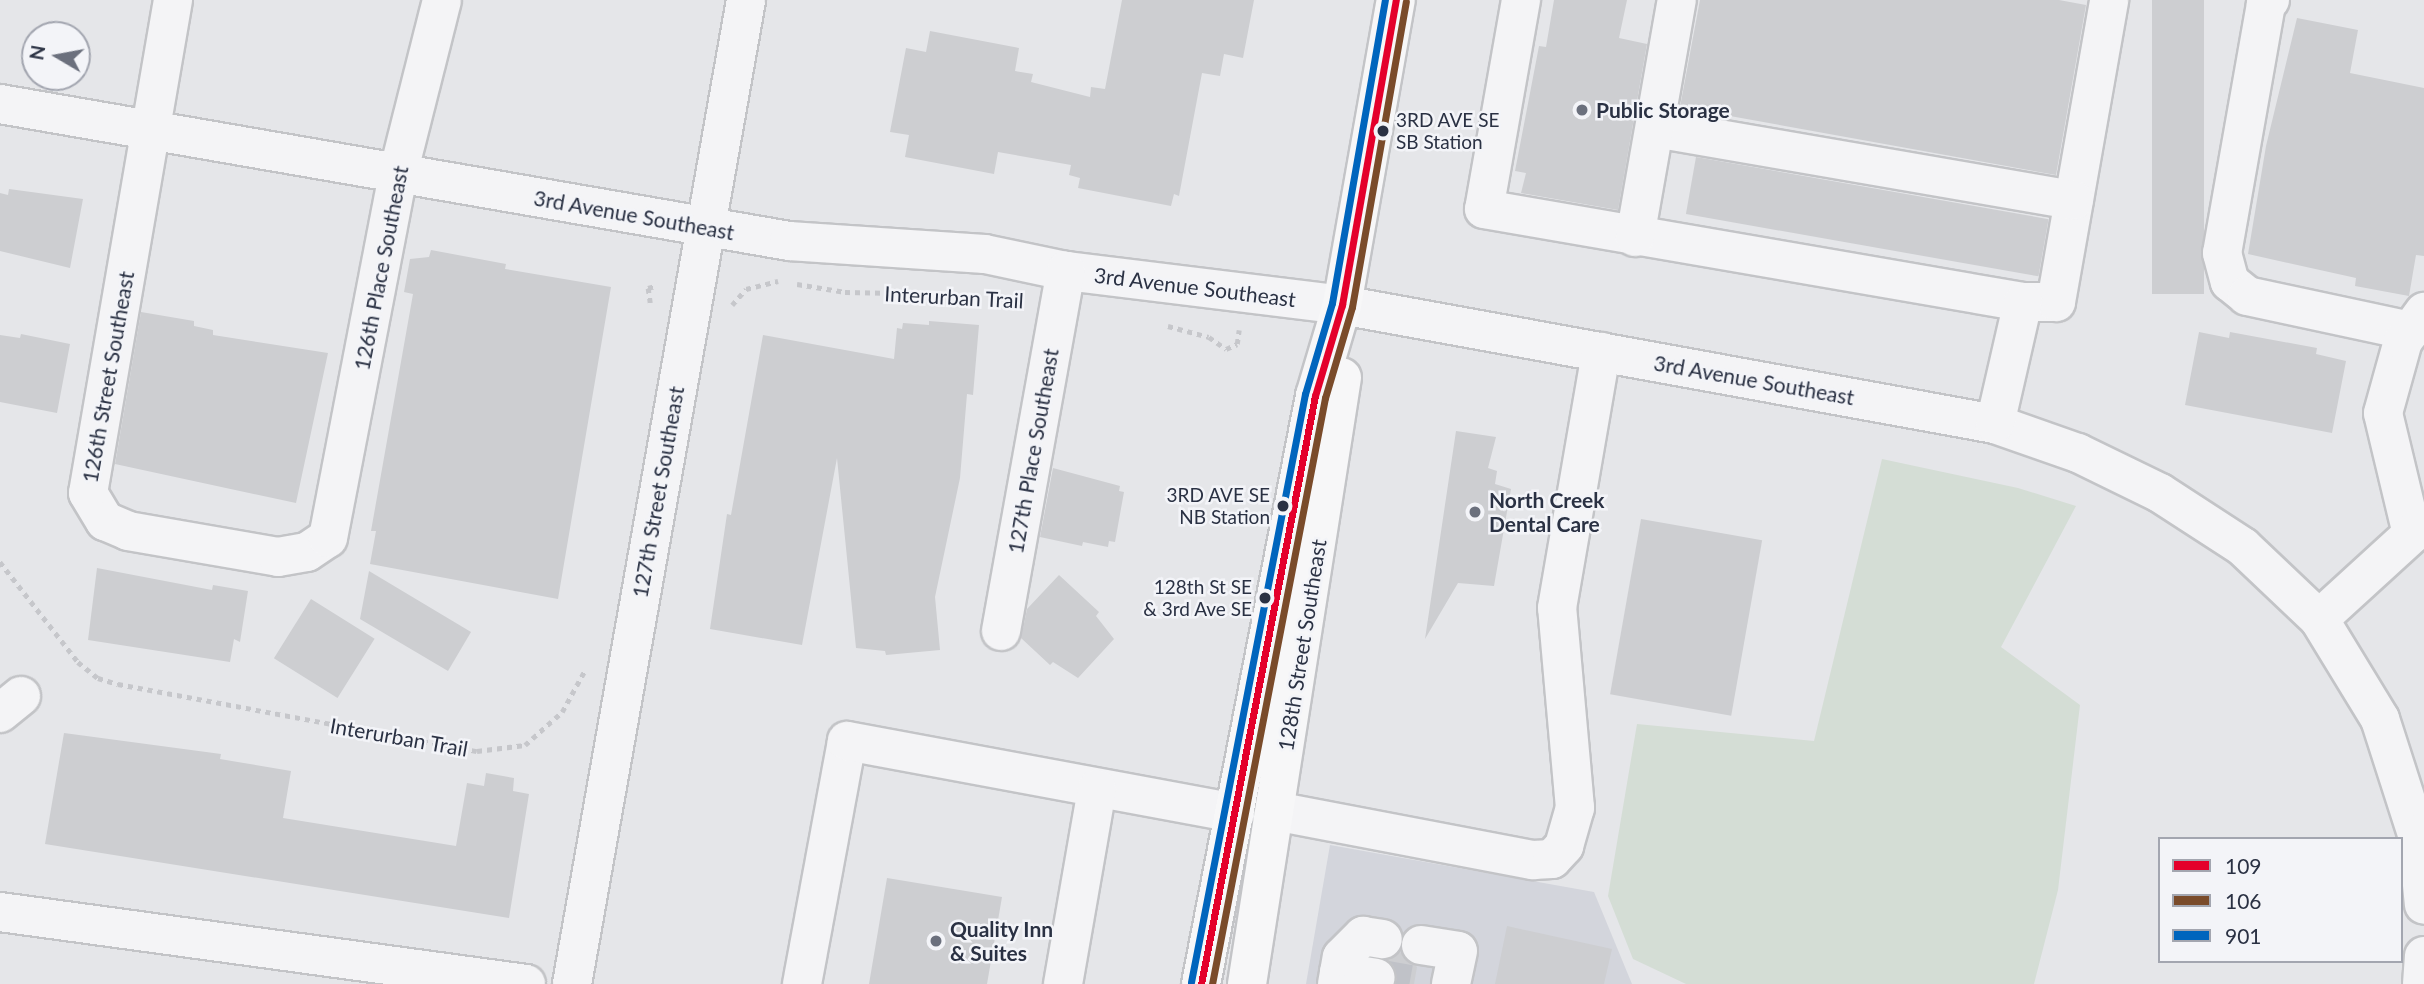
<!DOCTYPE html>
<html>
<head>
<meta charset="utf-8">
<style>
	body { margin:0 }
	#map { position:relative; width:2424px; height:984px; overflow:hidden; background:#e5e6e9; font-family:Lato,sans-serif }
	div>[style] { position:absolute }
	.built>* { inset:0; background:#d3d5dc }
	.green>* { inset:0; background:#d4ddd5 }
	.building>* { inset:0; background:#cdced1; transform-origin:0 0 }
	.minor-tunnel>* { height:38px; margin-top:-19px; transform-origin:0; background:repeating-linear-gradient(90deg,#c0c2c8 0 38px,transparent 0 57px) }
	.path>* { height:4.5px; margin-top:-2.25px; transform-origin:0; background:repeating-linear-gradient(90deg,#c6c7cb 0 5px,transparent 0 10px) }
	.roads { filter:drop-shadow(2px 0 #c3c4c7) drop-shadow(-2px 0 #c3c4c7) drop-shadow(0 2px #c3c4c7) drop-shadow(0 -2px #c3c4c7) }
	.minor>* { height:38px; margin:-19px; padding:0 19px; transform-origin:19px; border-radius:19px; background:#f4f4f6 }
	.major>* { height:38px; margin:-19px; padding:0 19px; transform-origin:19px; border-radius:19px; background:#f7f7f8 }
	.bus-1>* { height:7px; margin:-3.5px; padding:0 3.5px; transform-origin:3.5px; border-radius:3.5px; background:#e4002b }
	.bus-2>* { height:7px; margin:-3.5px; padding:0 3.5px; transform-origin:3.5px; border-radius:3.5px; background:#7a4b2a }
	.bus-3>* { height:7px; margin:-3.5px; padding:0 3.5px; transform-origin:3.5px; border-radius:3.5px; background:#0065bd }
	.dots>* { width:19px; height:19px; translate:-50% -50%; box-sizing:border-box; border:4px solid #f3f4f8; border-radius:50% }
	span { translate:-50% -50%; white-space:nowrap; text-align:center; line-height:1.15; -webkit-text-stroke:5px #f3f4f8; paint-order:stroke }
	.bus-label { font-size:19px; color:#2a3143 }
	.left { translate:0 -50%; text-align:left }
	.right { translate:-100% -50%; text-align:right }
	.poi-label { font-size:21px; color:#2a3143; font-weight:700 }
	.street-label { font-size:21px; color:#2a3143 }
	.legend { position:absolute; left:2158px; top:837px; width:245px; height:126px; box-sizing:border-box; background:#f3f4f8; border:2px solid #a3a6b0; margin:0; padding:9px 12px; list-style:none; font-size:21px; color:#2a3143 }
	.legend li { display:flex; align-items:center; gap:14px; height:35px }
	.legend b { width:35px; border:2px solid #a3a6b0 }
	.north { position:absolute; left:21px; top:21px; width:70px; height:70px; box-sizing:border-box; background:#f3f4f8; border:2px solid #a3a6b0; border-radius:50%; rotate:280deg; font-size:19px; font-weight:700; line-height:28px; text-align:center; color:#2a3143 }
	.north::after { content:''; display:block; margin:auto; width:24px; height:32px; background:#6b707d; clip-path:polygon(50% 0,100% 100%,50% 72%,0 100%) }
</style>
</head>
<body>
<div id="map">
	<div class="built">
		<div style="clip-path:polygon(1330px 845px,1594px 892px,1632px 984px,1306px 984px)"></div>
	</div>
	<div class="green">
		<div style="clip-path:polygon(1882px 459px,2018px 488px,2076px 506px,2001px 647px,2080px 705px,2058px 890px,2034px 984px,1686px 984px,1633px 959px,1608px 896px,1637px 724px,1814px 741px)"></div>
	</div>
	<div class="building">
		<div style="clip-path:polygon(1122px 0,1254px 0,1243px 58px,1224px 54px,1220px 76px,1202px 73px,1179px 196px,1174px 194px,1171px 206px,1078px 188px,1080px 178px,1069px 175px,1071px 165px,998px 152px,994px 174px,905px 157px,909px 135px,890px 132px,906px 48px,926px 52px,930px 31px,1019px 48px,1015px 71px,1033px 74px,1031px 82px,1090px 97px,1091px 87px,1105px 89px)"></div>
		<div style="clip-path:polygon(1554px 0,1627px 0,1619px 38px,1647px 44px,1618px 210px,1521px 193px,1526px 173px,1515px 171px,1539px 46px,1546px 47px)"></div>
		<div style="clip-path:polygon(1700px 0,2059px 0,2086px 5px,2056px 175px,1680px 107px)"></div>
		<div style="left:2152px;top:0;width:52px;height:294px"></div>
		<div style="clip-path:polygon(2297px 18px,2358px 30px,2350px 73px,2424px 88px,2424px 256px,2416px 255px,2409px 296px,2355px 286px,2356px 278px,2248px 254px,2266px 146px)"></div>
		<div style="left:1696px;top:157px;width:358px;height:58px;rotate:10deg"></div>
		<div style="clip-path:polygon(9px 189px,83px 199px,70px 268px,0 251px,0 193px,8px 195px)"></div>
		<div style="clip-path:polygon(431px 250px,506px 264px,505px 269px,611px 287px,558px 599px,370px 564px,376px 531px,371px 531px,413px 294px,404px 292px,410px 259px,429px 257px)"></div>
		<div style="clip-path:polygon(141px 312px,194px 321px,194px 326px,213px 330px,213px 335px,328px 353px,296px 503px,115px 464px)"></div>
		<div style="clip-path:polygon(929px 321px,979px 325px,973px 395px,967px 394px,960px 478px,935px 597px,940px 650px,886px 655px,885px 651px,856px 648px,837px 458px,802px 645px,710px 629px,727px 514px,731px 515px,763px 335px,894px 359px,897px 328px,902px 329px,903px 323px,929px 325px)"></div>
		<div style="clip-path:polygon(2199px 332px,2229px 338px,2230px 332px,2317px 348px,2316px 354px,2346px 361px,2332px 433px,2185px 405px)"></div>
		<div style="clip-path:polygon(21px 334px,70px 344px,57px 413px,0 402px,0 335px,20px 338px)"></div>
		<div style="clip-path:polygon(1456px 431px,1496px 437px,1488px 468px,1497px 471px,1495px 484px,1511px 489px,1494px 586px,1458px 583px,1425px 639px)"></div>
		<div style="clip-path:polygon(1053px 468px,1120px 486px,1119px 491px,1124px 492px,1115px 542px,1109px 541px,1108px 547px,1083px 542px,1082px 546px,1040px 537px)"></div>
		<div style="left:1641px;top:519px;width:123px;height:178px;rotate:10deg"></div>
		<div style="clip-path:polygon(97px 568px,212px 590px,213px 585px,248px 591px,240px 642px,234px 639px,230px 662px,88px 640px)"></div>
		<div style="clip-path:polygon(369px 571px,471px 632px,448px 671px,360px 619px)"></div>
		<div style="clip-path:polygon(1059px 575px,1099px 612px,1096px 616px,1114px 639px,1078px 678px,1053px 662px,1050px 665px,1021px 638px,1027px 609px)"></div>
		<div style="left:311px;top:599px;width:75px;height:70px;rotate:32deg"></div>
		<div style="clip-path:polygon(64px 733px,221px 754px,220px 759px,291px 771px,283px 818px,456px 846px,467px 783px,484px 786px,486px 773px,514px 778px,513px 791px,529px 794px,509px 918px,45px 844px)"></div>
		<div style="clip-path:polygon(887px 878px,1002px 897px,987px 984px,869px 984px)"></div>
		<div style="clip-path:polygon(1507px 926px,1612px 949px,1604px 984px,1495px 984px)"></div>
		<div style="clip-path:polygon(1400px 952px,1417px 967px,1414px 984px,1397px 984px,1396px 970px,1387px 960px)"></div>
	</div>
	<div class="minor-tunnel">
		<div style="left:1376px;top:978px;width:34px;rotate:10deg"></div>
	</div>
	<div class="path">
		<div style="left:797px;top:284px;width:49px;rotate:9.5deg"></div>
		<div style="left:845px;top:292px;width:103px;rotate:1.1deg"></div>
		<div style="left:650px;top:303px;width:15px;rotate:-98deg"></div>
		<div style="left:648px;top:288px;width:7px;rotate:-16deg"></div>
		<div style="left:732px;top:305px;width:21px;rotate:-49deg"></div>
		<div style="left:746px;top:289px;width:33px;rotate:-14deg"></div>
		<div style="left:1168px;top:326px;width:42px;rotate:15deg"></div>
		<div style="left:1209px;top:337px;width:21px;rotate:35deg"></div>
		<div style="left:1226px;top:349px;width:12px;rotate:-24deg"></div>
		<div style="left:1237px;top:344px;width:14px;rotate:-82deg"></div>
		<div style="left:0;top:562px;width:127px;rotate:52deg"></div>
		<div style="left:78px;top:662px;width:26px;rotate:39deg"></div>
		<div style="left:98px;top:678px;width:21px;rotate:17deg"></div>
		<div style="left:118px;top:684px;width:365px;rotate:10.6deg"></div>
		<div style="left:477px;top:751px;width:48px;rotate:-7.1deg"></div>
		<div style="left:525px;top:745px;width:50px;rotate:-41.7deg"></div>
		<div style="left:562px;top:712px;width:46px;rotate:-61.2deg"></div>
	</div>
	<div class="roads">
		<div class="minor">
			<div style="left:173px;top:0;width:500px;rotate:99.78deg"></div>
			<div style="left:88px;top:493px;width:33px;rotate:59deg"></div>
			<div style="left:105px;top:521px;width:25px;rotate:23deg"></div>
			<div style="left:128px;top:531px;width:152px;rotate:9.8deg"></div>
			<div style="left:278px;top:557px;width:29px;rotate:-10deg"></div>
			<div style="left:307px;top:552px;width:25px;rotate:-34deg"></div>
			<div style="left:328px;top:538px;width:371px;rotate:-79.1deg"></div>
			<div style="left:398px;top:174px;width:179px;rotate:-75.8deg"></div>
			<div style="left:1521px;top:0;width:212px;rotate:100deg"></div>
			<div style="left:1484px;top:209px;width:547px;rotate:9.79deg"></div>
			<div style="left:2023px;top:302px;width:33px"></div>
			<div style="left:2056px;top:302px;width:307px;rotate:-80deg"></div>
			<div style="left:2270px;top:0;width:6px;rotate:135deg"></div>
			<div style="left:2266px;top:4px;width:253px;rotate:100deg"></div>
			<div style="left:2222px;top:253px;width:30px;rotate:75deg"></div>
			<div style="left:2230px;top:282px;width:22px;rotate:39deg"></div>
			<div style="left:2247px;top:296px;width:167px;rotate:12.1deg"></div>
			<div style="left:0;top:104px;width:801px;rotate:9.85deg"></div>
			<div style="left:789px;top:241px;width:196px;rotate:3.8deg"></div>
			<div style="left:985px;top:254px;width:83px;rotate:11.9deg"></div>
			<div style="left:1066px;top:271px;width:278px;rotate:7deg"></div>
			<div style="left:1342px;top:305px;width:664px;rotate:10.33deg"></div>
			<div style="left:1995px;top:424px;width:88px;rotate:19.3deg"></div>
			<div style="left:2078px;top:453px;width:91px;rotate:26deg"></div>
			<div style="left:2160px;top:493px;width:99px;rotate:33deg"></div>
			<div style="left:2243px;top:547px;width:105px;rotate:43.5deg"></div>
			<div style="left:2319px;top:619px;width:117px;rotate:58.6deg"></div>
			<div style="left:2380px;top:719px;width:121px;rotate:72.2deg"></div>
			<div style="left:2417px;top:834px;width:71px;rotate:84.4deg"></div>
			<div style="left:1655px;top:128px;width:425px;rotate:9.8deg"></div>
			<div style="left:1635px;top:237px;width:241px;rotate:-80deg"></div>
			<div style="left:1995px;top:424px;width:125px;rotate:-77.1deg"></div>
			<div style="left:2412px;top:534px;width:124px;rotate:-103.5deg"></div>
			<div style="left:2383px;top:413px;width:75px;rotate:-74.5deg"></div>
			<div style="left:2403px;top:341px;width:36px;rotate:-54deg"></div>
			<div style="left:2319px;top:619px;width:142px;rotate:-42.4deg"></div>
			<div style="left:1001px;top:631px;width:366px;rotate:-79.8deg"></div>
			<div style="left:0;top:713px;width:27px;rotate:-39deg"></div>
			<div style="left:1275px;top:811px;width:263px;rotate:10.8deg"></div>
			<div style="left:1533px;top:860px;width:19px;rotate:-3deg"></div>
			<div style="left:1552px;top:859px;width:18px;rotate:-47deg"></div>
			<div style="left:1564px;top:846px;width:40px;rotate:-74deg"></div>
			<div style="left:1575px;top:808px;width:201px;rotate:-95.1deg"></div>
			<div style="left:1557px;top:608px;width:260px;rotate:-80.2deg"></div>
			<div style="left:0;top:912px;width:531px;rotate:7.79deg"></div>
			<div style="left:1421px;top:945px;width:37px;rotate:9deg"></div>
			<div style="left:1458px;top:951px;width:34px;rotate:102deg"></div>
			<div style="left:1339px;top:972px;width:37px;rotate:9deg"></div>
			<div style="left:572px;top:984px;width:999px;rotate:-79.97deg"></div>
			<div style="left:802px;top:984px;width:247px;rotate:-79.5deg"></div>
			<div style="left:847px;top:741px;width:395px;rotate:10.5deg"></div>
			<div style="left:1063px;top:984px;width:198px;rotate:-80.1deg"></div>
			<div style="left:1337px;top:984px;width:27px;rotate:-80deg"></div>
			<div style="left:1342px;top:957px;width:30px;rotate:-45deg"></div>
			<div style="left:1363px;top:936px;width:20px;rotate:9deg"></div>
			<div style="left:2422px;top:984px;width:28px;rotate:-86deg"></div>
		</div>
		<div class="major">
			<div style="left:1201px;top:984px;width:599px;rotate:-79.03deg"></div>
			<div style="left:1315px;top:396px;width:95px;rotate:-73.5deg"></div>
			<div style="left:1342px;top:305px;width:310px;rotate:-80deg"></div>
			<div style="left:1247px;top:984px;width:614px;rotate:-81.1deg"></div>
		</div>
	</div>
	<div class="bus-1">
		<div style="left:1201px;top:984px;width:599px;rotate:-79.03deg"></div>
		<div style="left:1315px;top:396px;width:95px;rotate:-73.5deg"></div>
		<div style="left:1342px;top:305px;width:310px;rotate:-80deg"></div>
	</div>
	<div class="bus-2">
		<div style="left:1212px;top:984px;width:597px;rotate:-79.09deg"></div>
		<div style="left:1325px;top:398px;width:95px;rotate:-73.5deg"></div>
		<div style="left:1352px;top:307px;width:310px;rotate:-80deg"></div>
	</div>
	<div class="bus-3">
		<div style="left:1191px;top:982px;width:599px;rotate:-79.03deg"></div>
		<div style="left:1305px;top:394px;width:95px;rotate:-73.5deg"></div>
		<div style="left:1332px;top:303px;width:308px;rotate:-80.1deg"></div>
	</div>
	<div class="dots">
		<div style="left:1582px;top:110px;background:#6b707d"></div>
		<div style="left:1383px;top:131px;background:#2a3143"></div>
		<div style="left:1283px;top:506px;background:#2a3143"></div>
		<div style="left:1475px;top:512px;background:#6b707d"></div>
		<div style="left:1265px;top:598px;background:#2a3143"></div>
		<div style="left:936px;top:941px;background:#6b707d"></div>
	</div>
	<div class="bus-label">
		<span class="left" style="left:1396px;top:131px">3RD AVE SE<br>SB Station</span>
		<span class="right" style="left:1270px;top:506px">3RD AVE SE<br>NB Station</span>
		<span class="right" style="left:1252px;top:598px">128th St SE<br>&amp; 3rd Ave SE</span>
	</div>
	<div class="poi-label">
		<span class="left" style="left:1596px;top:110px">Public Storage</span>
		<span class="left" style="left:1489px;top:512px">North Creek<br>Dental Care</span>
		<span class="left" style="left:950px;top:941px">Quality Inn<br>&amp; Suites</span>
	</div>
	<div class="street-label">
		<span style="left:634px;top:215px;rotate:10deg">3rd Avenue Southeast</span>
		<span style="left:381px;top:268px;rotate:-79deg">126th Place Southeast</span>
		<span style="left:1195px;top:287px;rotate:7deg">3rd Avenue Southeast</span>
		<span style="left:954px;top:297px;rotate:3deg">Interurban Trail</span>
		<span style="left:108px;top:377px;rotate:-80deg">126th Street Southeast</span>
		<span style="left:1754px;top:380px;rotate:10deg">3rd Avenue Southeast</span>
		<span style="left:1033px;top:451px;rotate:-80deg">127th Place Southeast</span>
		<span style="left:658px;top:492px;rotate:-80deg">127th Street Southeast</span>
		<span style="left:1302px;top:645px;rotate:-81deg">128th Street Southeast</span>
		<span style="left:399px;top:737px;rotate:10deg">Interurban Trail</span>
	</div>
	<ul class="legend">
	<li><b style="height:9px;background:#e4002b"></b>109</li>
	<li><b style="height:9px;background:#7a4b2a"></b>106</li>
	<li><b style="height:9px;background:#0065bd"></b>901</li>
	</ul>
	<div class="north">N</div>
</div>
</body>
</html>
